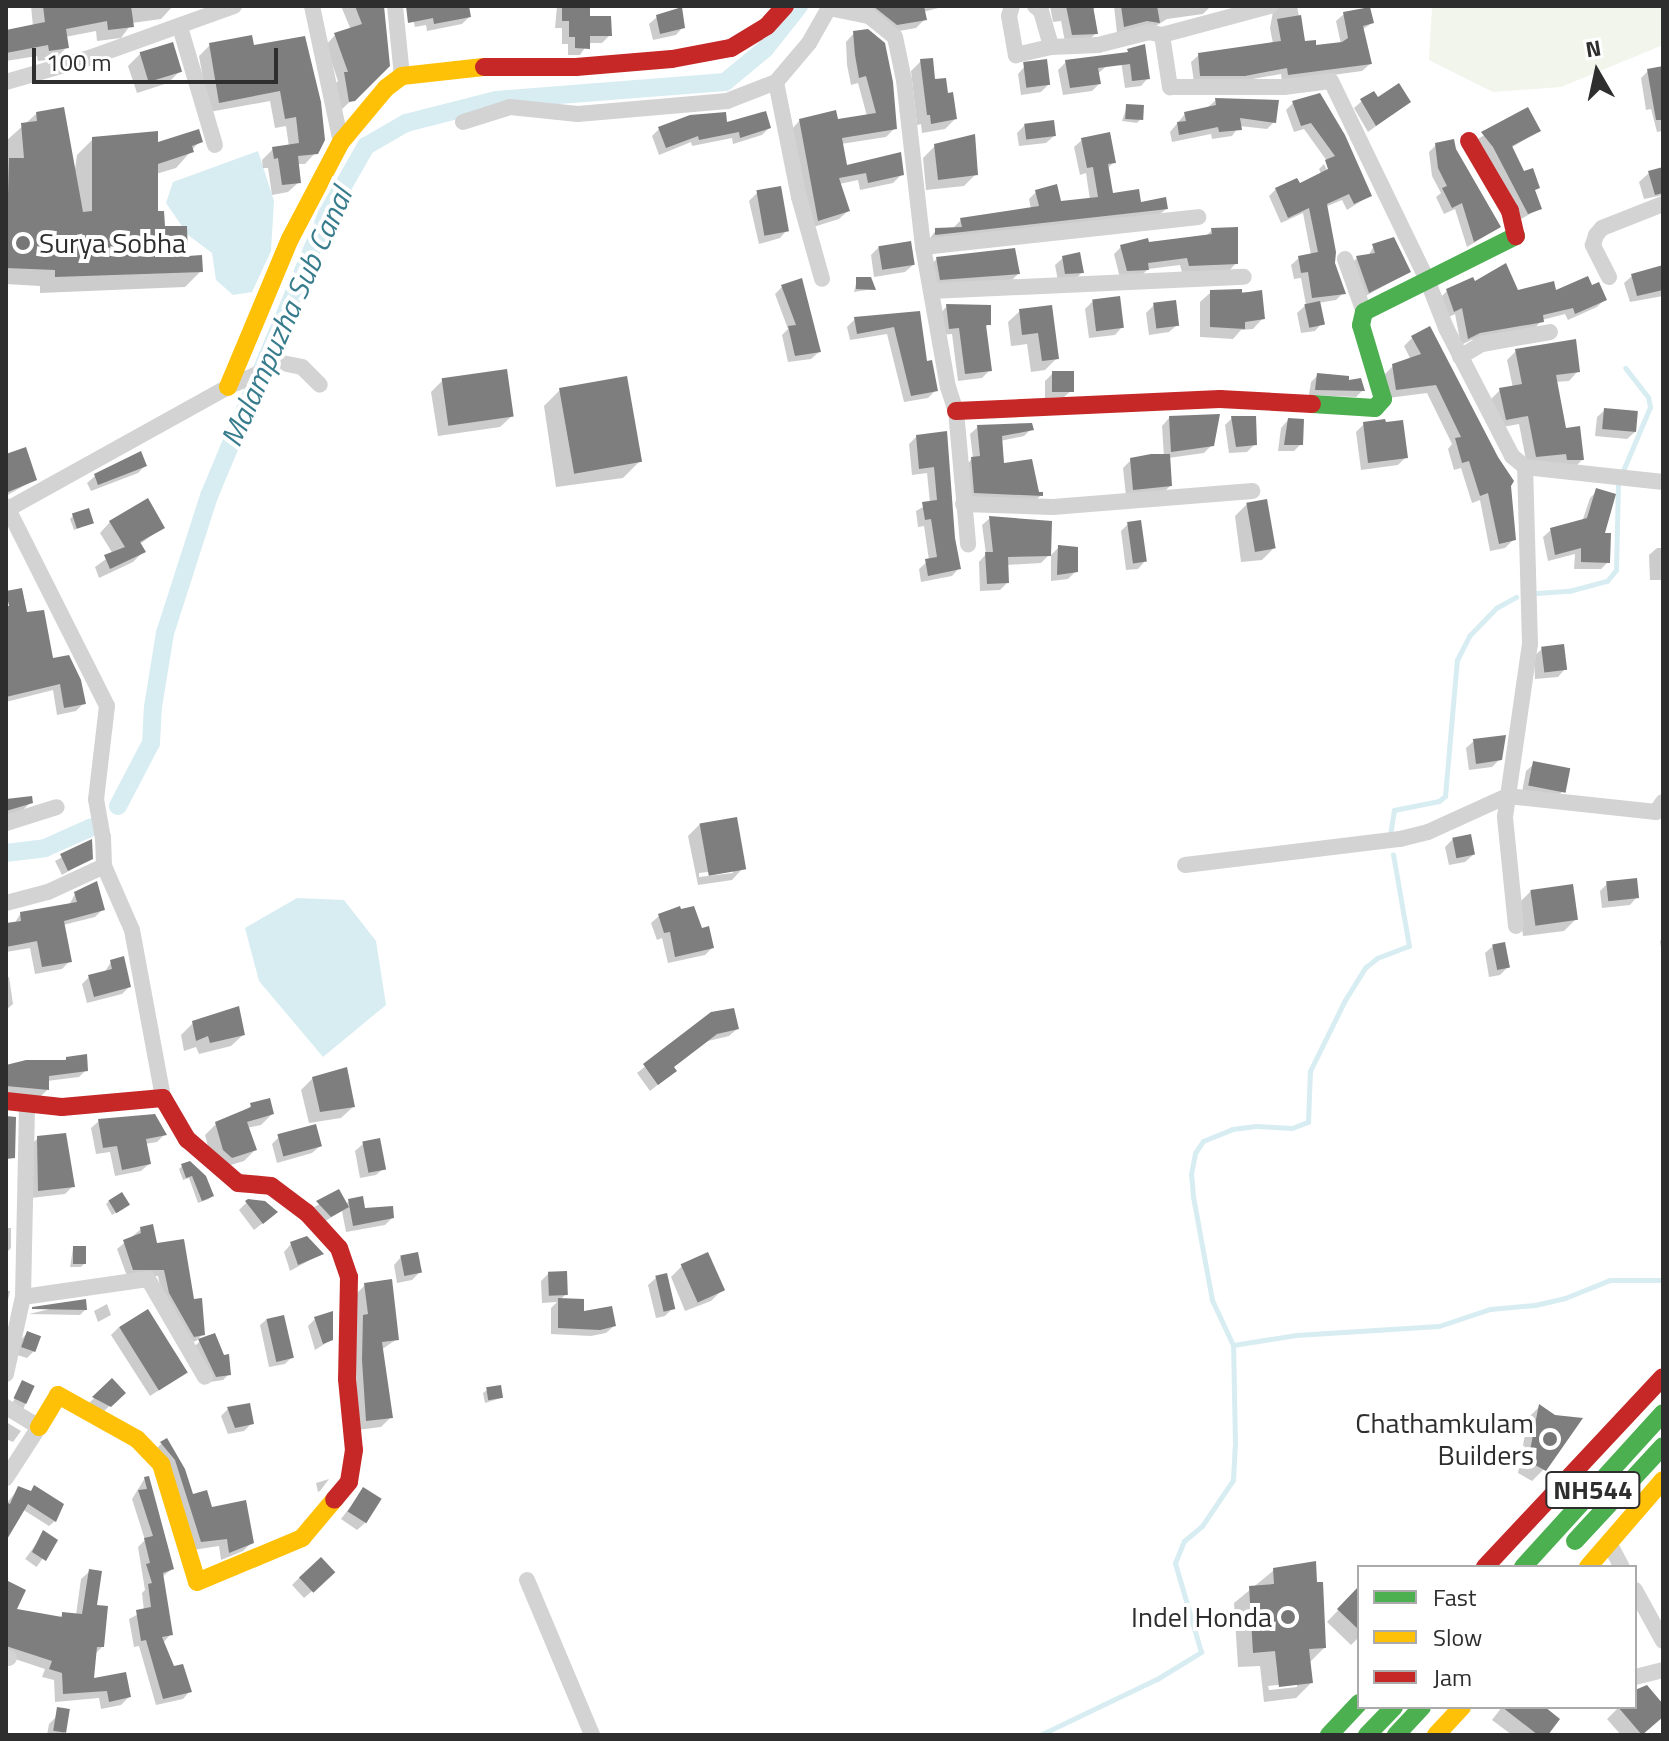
<!DOCTYPE html>
<html>
<head>
<meta charset="utf-8">
<style>
	body { margin:0 }
	#map { position:relative; width:1669px; height:1741px; overflow:hidden; background:#fff; font-family:"Titillium Web",sans-serif }
	div>[style] { position:absolute }
	.green>* { inset:0; background:#f2f5eb }
	.water>* { inset:0; background:#d8edf2 }
	.shadow>* { inset:0; background:#0003; transform-origin:0 0 }
	.stream>* { height:5px; margin:-2.5px; padding:0 2.5px; transform-origin:2.5px; border-radius:2.5px; background:#d8edf2 }
	.canal>* { height:18px; margin:-9px; padding:0 9px; transform-origin:9px; border-radius:9px; background:#d8edf2 }
	.building>* { inset:0; background:#7e7e7e; transform-origin:0 0 }
	.street>* { height:16px; margin:-8px; padding:0 8px; transform-origin:8px; border-radius:8px; background:#d3d3d3 }
	.fast>* { height:18px; margin:-9px; padding:0 9px; transform-origin:9px; border-radius:9px; background:#4caf50 }
	.slow>* { height:18px; margin:-9px; padding:0 9px; transform-origin:9px; border-radius:9px; background:#ffc107 }
	.jam>* { height:18px; margin:-9px; padding:0 9px; transform-origin:9px; border-radius:9px; background:#c62828 }
	.dots>* { width:22px; height:22px; translate:-50% -50%; box-sizing:border-box; border:4px solid #fff; border-radius:50% }
	span { translate:-50% -50%; white-space:nowrap; text-align:center; line-height:1.15; -webkit-text-stroke:8px #fff; paint-order:stroke }
	.shield-label span { padding:2px 6px; background:#fff; border:2px solid; border-radius:6px; -webkit-text-stroke-width:0 }
	.shield-label { font-size:26px; color:#2e2e2e; font-weight:700 }
	.poi-label { font-size:28px; color:#2e2e2e }
	.left { translate:0 -50%; text-align:left }
	.right { translate:-100% -50%; text-align:right }
	.water-label { font-size:30px; color:#377c8c; font-style:italic }
	.frame { position:absolute; inset:0; border:8px solid #2e2e2e; pointer-events:none }
	.legend { position:absolute; left:1357px; top:1565px; width:280px; height:144px; box-sizing:border-box; background:#fff; border:2px solid #ababab; margin:0; padding:10px 14px; list-style:none; font-size:24px; color:#2e2e2e }
	.legend li { display:flex; align-items:center; gap:16px; height:40px }
	.legend b { width:40px; border:2px solid #ababab }
	.north { position:absolute; left:1557px; top:32px; width:80px; height:80px; -webkit-text-stroke:6px #fff; paint-order:stroke; rotate:351deg; font-size:22px; font-weight:700; line-height:32px; text-align:center; color:#2e2e2e }
	.north::after { content:''; display:block; margin:auto; width:28px; height:36px; background:#2e2e2e; clip-path:polygon(50% 0,100% 100%,50% 72%,0 100%) }
	.scale { position:absolute; left:32px; top:48px; width:246px; height:36px; box-sizing:border-box; border:4px solid #2e2e2e; border-top:0; padding-left:10px; font-size:24px; line-height:28px; white-space:nowrap; color:#2e2e2e; -webkit-text-stroke:6px #fff; paint-order:stroke }
</style>
</head>
<body>
<div id="map">
	<div class="green">
		<div style="clip-path:polygon(1432px 6px,1663px 6px,1663px 45px,1561px 87px,1493px 92px,1429px 60px)"></div>
	</div>
	<div class="water">
		<div style="clip-path:polygon(258px 151px,274px 201px,271px 251px,252px 292px,233px 295px,216px 280px,212px 253px,188px 235px,166px 203px,173px 182px)"></div>
		<div style="clip-path:polygon(297px 898px,344px 900px,376px 941px,386px 1005px,323px 1057px,259px 981px,245px 928px)"></div>
	</div>
	<div class="shadow">
		<div style="clip-path:polygon(31px 6px,172px 6px,172px 7px,161px 19px,132px 23px,121px 38px,97px 41px,96px 31px,65px 37px,67px 47px,55px 59px,38px 61px,37px 56px,6px 61px,6px 32px,33px 27px)"></div>
		<div style="clip-path:polygon(341px 6px,381px 6px,388px 66px,340px 111px,335px 84px,338px 81px,326px 45px,335px 35px,351px 30px)"></div>
		<div style="clip-path:polygon(410px 6px,467px 6px,469px 17px,462px 24px,427px 31px,426px 25px,415px 27px)"></div>
		<div style="clip-path:polygon(557px 6px,588px 6px,588px 19px,610px 35px,602px 43px,588px 43px,580px 55px,568px 55px,568px 44px,562px 44px,562px 28px,555px 28px)"></div>
		<div style="clip-path:polygon(852px 6px,946px 6px,923px 12px,925px 19px,916px 28px,888px 33px)"></div>
		<div style="clip-path:polygon(1050px 6px,1096px 6px,1092px 12px,1096px 33px,1089px 40px,1065px 42px,1061px 21px,1053px 22px)"></div>
		<div style="clip-path:polygon(1114px 6px,1211px 6px,1203px 14px,1167px 19px,1151px 29px,1117px 33px)"></div>
		<div style="clip-path:polygon(1274px 6px,1297px 6px,1304px 44px,1314px 47px,1341px 44px,1336px 21px,1344px 14px,1372px 23px,1362px 30px,1370px 64px,1362px 71px,1282px 82px,1281px 74px,1236px 82px,1194px 82px,1191px 62px,1199px 55px,1273px 44px,1270px 28px)"></div>
		<div style="clip-path:polygon(657px 17px,683px 27px,676px 35px,653px 40px,649px 24px)"></div>
		<div style="clip-path:polygon(854px 33px,895px 128px,886px 137px,841px 144px,845px 168px,902px 174px,893px 183px,860px 190px,858px 180px,839px 184px,848px 211px,839px 219px,810px 228px,792px 129px,800px 120px,836px 121px,867px 116px,858px 83px,851px 85px,847px 65px,846px 42px)"></div>
		<div style="clip-path:polygon(304px 38px,316px 152px,305px 164px,297px 164px,299px 182px,288px 192px,272px 195px,268px 168px,263px 168px,262px 160px,273px 149px,289px 147px,286px 126px,275px 128px,270px 101px,209px 112px,199px 56px,210px 45px,253px 47px)"></div>
		<div style="clip-path:polygon(1129px 53px,1148px 78px,1141px 86px,1125px 88px,1121px 61px)"></div>
		<div style="clip-path:polygon(140px 54px,180px 71px,168px 83px,137px 93px,128px 66px)"></div>
		<div style="clip-path:polygon(921px 61px,955px 119px,945px 129px,922px 133px,921px 124px,917px 125px,911px 71px)"></div>
		<div style="clip-path:polygon(1066px 62px,1107px 66px,1097px 74px,1099px 84px,1092px 91px,1063px 95px,1058px 70px)"></div>
		<div style="clip-path:polygon(1025px 66px,1048px 85px,1041px 92px,1021px 95px,1018px 74px)"></div>
		<div style="clip-path:polygon(1663px 68px,1663px 131px,1657px 132px,1651px 109px,1646px 110px,1641px 78px,1648px 71px)"></div>
		<div style="clip-path:polygon(1319px 96px,1369px 196px,1347px 210px,1342px 200px,1325px 207px,1333px 263px,1343px 293px,1336px 300px,1318px 303px,1322px 323px,1315px 331px,1301px 333px,1297px 313px,1306px 305px,1301px 278px,1294px 279px,1291px 265px,1299px 258px,1311px 255px,1303px 213px,1281px 223px,1269px 196px,1276px 189px,1299px 186px,1321px 174px,1319px 169px,1324px 164px,1331px 178px,1327px 161px,1304px 129px,1294px 132px,1286px 110px,1293px 103px)"></div>
		<div style="clip-path:polygon(1216px 100px,1274px 122px,1267px 129px,1239px 126px,1232px 136px,1212px 139px,1211px 134px,1172px 142px,1170px 132px,1185px 114px,1208px 107px)"></div>
		<div style="clip-path:polygon(1377px 100px,1409px 102px,1368px 132px,1354px 108px,1362px 101px)"></div>
		<div style="clip-path:polygon(1127px 106px,1140px 120px,1137px 123px,1122px 121px)"></div>
		<div style="clip-path:polygon(1527px 110px,1538px 131px,1511px 148px,1523px 173px,1537px 188px,1533px 192px,1539px 209px,1521px 219px,1476px 140px)"></div>
		<div style="clip-path:polygon(36px 114px,74px 176px,77px 155px,93px 139px,156px 145px,200px 141px,176px 168px,156px 174px,156px 213px,163px 229px,201px 271px,185px 287px,40px 293px,40px 286px,6px 284px,6px 141px)"></div>
		<div style="clip-path:polygon(1025px 125px,1054px 136px,1046px 143px,1019px 146px,1017px 133px)"></div>
		<div style="clip-path:polygon(769px 128px,762px 135px,733px 144px,732px 138px,692px 146px,691px 142px,659px 155px,652px 136px,659px 129px)"></div>
		<div style="clip-path:polygon(1082px 140px,1114px 162px,1107px 169px,1112px 195px,1166px 209px,1158px 216px,928px 241px,936px 230px,954px 227px,961px 220px,1031px 209px,1029px 199px,1036px 192px,1060px 203px,1090px 200px,1086px 173px,1080px 175px,1074px 147px)"></div>
		<div style="clip-path:polygon(1436px 145px,1454px 149px,1499px 228px,1467px 247px,1455px 209px,1444px 214px,1436px 197px,1441px 193px,1432px 176px,1429px 152px)"></div>
		<div style="clip-path:polygon(935px 146px,976px 174px,964px 186px,926px 190px,923px 158px)"></div>
		<div style="clip-path:polygon(1663px 169px,1663px 195px,1644px 199px,1639px 182px,1649px 173px)"></div>
		<div style="clip-path:polygon(757px 193px,787px 230px,780px 238px,759px 244px,749px 201px)"></div>
		<div style="clip-path:polygon(1212px 230px,1236px 263px,1229px 271px,1182px 272px,1180px 265px,1148px 269px,1140px 277px,1120px 278px,1114px 254px,1121px 247px,1205px 237px)"></div>
		<div style="clip-path:polygon(1374px 246px,1409px 272px,1362px 298px,1350px 265px,1357px 258px,1368px 256px)"></div>
		<div style="clip-path:polygon(879px 247px,913px 265px,905px 272px,874px 277px,871px 255px)"></div>
		<div style="clip-path:polygon(1063px 258px,1082px 272px,1075px 280px,1058px 281px,1055px 265px)"></div>
		<div style="clip-path:polygon(937px 259px,1018px 274px,1011px 281px,933px 286px,929px 266px)"></div>
		<div style="clip-path:polygon(1663px 267px,1663px 296px,1630px 302px,1624px 283px,1632px 276px)"></div>
		<div style="clip-path:polygon(857px 279px,873px 289px,854px 292px)"></div>
		<div style="clip-path:polygon(1474px 284px,1517px 293px,1591px 287px,1605px 299px,1597px 307px,1568px 320px,1565px 314px,1542px 320px,1534px 329px,1471px 340px,1461px 345px,1455px 314px,1447px 318px,1440px 298px,1447px 291px)"></div>
		<div style="clip-path:polygon(782px 287px,819px 352px,811px 359px,788px 362px,782px 335px,788px 329px,775px 294px)"></div>
		<div style="clip-path:polygon(1211px 292px,1260px 292px,1263px 318px,1253px 329px,1241px 330px,1233px 339px,1200px 337px,1200px 302px)"></div>
		<div style="clip-path:polygon(1092px 302px,1122px 327px,1115px 335px,1089px 338px,1085px 309px)"></div>
		<div style="clip-path:polygon(1154px 305px,1177px 325px,1169px 332px,1149px 335px,1146px 313px)"></div>
		<div style="clip-path:polygon(947px 306px,989px 324px,984px 328px,990px 370px,982px 378px,958px 381px,952px 334px,942px 335px,940px 314px)"></div>
		<div style="clip-path:polygon(1050px 307px,1057px 358px,1045px 370px,1031px 372px,1027px 344px,1011px 346px,1008px 322px,1020px 311px)"></div>
		<div style="clip-path:polygon(918px 313px,925px 363px,936px 390px,928px 398px,904px 402px,887px 334px,850px 340px,847px 327px,855px 319px)"></div>
		<div style="clip-path:polygon(1413px 337px,1509px 486px,1514px 539px,1505px 548px,1490px 551px,1480px 500px,1472px 503px,1461px 468px,1454px 470px,1448px 449px,1452px 444px,1427px 393px,1388px 398px,1384px 375px,1393px 366px,1411px 360px,1404px 346px)"></div>
		<div style="clip-path:polygon(1516px 351px,1578px 371px,1569px 381px,1555px 382px,1565px 430px,1582px 460px,1573px 469px,1527px 465px,1519px 424px,1497px 428px,1491px 399px,1500px 390px,1513px 388px,1507px 360px)"></div>
		<div style="clip-path:polygon(1053px 373px,1072px 390px,1064px 397px,1045px 398px,1045px 381px)"></div>
		<div style="clip-path:polygon(1318px 375px,1347px 382px,1363px 390px,1356px 397px,1309px 395px,1311px 382px)"></div>
		<div style="clip-path:polygon(443px 380px,512px 416px,500px 427px,438px 436px,431px 392px)"></div>
		<div style="clip-path:polygon(560px 390px,640px 461px,623px 478px,556px 487px,544px 406px)"></div>
		<div style="clip-path:polygon(1605px 410px,1635px 432px,1627px 439px,1595px 436px,1597px 417px)"></div>
		<div style="clip-path:polygon(1169px 418px,1212px 445px,1204px 453px,1168px 458px,1170px 486px,1163px 493px,1126px 496px,1123px 468px,1131px 460px,1164px 457px,1162px 426px)"></div>
		<div style="clip-path:polygon(1232px 418px,1255px 444px,1247px 452px,1229px 453px,1225px 425px)"></div>
		<div style="clip-path:polygon(1288px 420px,1301px 444px,1294px 451px,1278px 451px,1281px 428px)"></div>
		<div style="clip-path:polygon(1364px 424px,1406px 457px,1398px 465px,1361px 470px,1356px 432px)"></div>
		<div style="clip-path:polygon(978px 427px,1031px 429px,1024px 436px,1000px 441px,1002px 466px,1041px 495px,1034px 502px,968px 500px,965px 466px,973px 458px,970px 434px)"></div>
		<div style="clip-path:polygon(945px 433px,953px 539px,959px 568px,952px 576px,921px 582px,919px 569px,929px 560px,924px 526px,918px 527px,916px 511px,930px 503px,927px 473px,912px 475px,909px 444px,916px 437px)"></div>
		<div style="clip-path:polygon(25px 450px,34px 480px,6px 496px,6px 456px)"></div>
		<div style="clip-path:polygon(145px 466px,138px 473px,91px 491px,87px 483px,95px 476px)"></div>
		<div style="clip-path:polygon(1597px 491px,1608px 562px,1601px 569px,1574px 569px,1575px 554px,1548px 561px,1543px 537px,1551px 530px,1582px 522px,1590px 498px)"></div>
		<div style="clip-path:polygon(1247px 504px,1274px 548px,1262px 560px,1241px 562px,1235px 516px)"></div>
		<div style="clip-path:polygon(73px 516px,91px 522px,74px 530px,70px 519px)"></div>
		<div style="clip-path:polygon(990px 518px,1049px 555px,1041px 563px,1006px 565px,1007px 583px,1000px 590px,980px 591px,979px 562px,986px 554px,982px 525px)"></div>
		<div style="clip-path:polygon(110px 522px,162px 527px,139px 545px,143px 552px,133px 562px,99px 578px,95px 567px,113px 554px,100px 533px)"></div>
		<div style="clip-path:polygon(1128px 524px,1145px 561px,1138px 569px,1126px 570px,1121px 531px)"></div>
		<div style="clip-path:polygon(1059px 547px,1076px 571px,1068px 579px,1051px 581px,1051px 555px)"></div>
		<div style="clip-path:polygon(1657px 548px,1663px 548px,1663px 580px,1650px 580px,1649px 555px)"></div>
		<div style="clip-path:polygon(1542px 649px,1565px 669px,1558px 677px,1535px 679px,1534px 656px)"></div>
		<div style="clip-path:polygon(51px 668px,84px 703px,76px 711px,57px 715px,53px 690px,6px 702px,6px 684px)"></div>
		<div style="clip-path:polygon(1474px 741px,1500px 759px,1492px 767px,1469px 770px,1466px 748px)"></div>
		<div style="clip-path:polygon(1534px 764px,1564px 790px,1556px 798px,1522px 792px,1526px 771px)"></div>
		<div style="clip-path:polygon(6px 801px,31px 802px,23px 810px,6px 816px)"></div>
		<div style="clip-path:polygon(evenodd,700px 824px,743px 868px,732px 880px,698px 885px,688px 836px,700px 824px,733px 869px,733px 873px,699px 877px,699px 873px,733px 869px)"></div>
		<div style="clip-path:polygon(1453px 839px,1473px 855px,1465px 862px,1449px 865px,1445px 847px)"></div>
		<div style="clip-path:polygon(90px 842px,91px 858px,62px 875px,55px 861px)"></div>
		<div style="clip-path:polygon(1607px 884px,1637px 897px,1630px 905px,1602px 908px,1600px 891px)"></div>
		<div style="clip-path:polygon(1531px 891px,1576px 919px,1564px 931px,1523px 936px,1519px 903px)"></div>
		<div style="clip-path:polygon(75px 894px,102px 910px,95px 917px,63px 925px,70px 961px,62px 969px,35px 974px,30px 948px,6px 952px,6px 925px,14px 924px,21px 913px,69px 905px)"></div>
		<div style="clip-path:polygon(659px 916px,700px 930px,712px 948px,705px 955px,668px 963px,662px 938px,657px 940px,651px 923px)"></div>
		<div style="clip-path:polygon(1663px 938px,1663px 963px,1660px 941px)"></div>
		<div style="clip-path:polygon(1493px 946px,1508px 967px,1500px 975px,1489px 977px,1485px 953px)"></div>
		<div style="clip-path:polygon(111px 962px,129px 987px,122px 994px,87px 1003px,82px 984px,89px 977px,104px 973px)"></div>
		<div style="clip-path:polygon(9px 977px,13px 1004px,6px 1010px,6px 978px)"></div>
		<div style="clip-path:polygon(712px 1014px,737px 1029px,729px 1036px,708px 1041px,672px 1068px,675px 1071px,650px 1091px,637px 1073px)"></div>
		<div style="clip-path:polygon(193px 1023px,243px 1035px,231px 1046px,199px 1054px,196px 1047px,184px 1051px,181px 1035px)"></div>
		<div style="clip-path:polygon(67px 1058px,86px 1070px,79px 1077px,47px 1081px,47px 1090px,40px 1097px,6px 1093px,6px 1067px,63px 1062px)"></div>
		<div style="clip-path:polygon(313px 1078px,353px 1107px,341px 1118px,309px 1123px,301px 1090px)"></div>
		<div style="clip-path:polygon(252px 1105px,272px 1114px,261px 1125px,247px 1128px,255px 1150px,244px 1161px,221px 1168px,212px 1161px,205px 1135px,216px 1124px,244px 1112px)"></div>
		<div style="clip-path:polygon(99px 1121px,165px 1134px,157px 1142px,145px 1144px,149px 1164px,141px 1171px,115px 1176px,110px 1152px,96px 1154px,91px 1128px)"></div>
		<div style="clip-path:polygon(279px 1137px,320px 1146px,312px 1153px,277px 1163px,272px 1144px)"></div>
		<div style="clip-path:polygon(38px 1138px,73px 1186px,65px 1194px,31px 1198px,31px 1145px)"></div>
		<div style="clip-path:polygon(363px 1144px,384px 1168px,376px 1175px,360px 1178px,355px 1151px)"></div>
		<div style="clip-path:polygon(182px 1166px,212px 1196px,209px 1199px,198px 1203px,189px 1178px,183px 1180px,179px 1169px)"></div>
		<div style="clip-path:polygon(338px 1192px,345px 1205px,349px 1201px,364px 1211px,392px 1218px,385px 1225px,346px 1232px,342px 1211px,322px 1223px,310px 1210px)"></div>
		<div style="clip-path:polygon(109px 1201px,124px 1208px,112px 1215px,106px 1204px)"></div>
		<div style="clip-path:polygon(246px 1203px,265px 1203px,268px 1219px,254px 1230px,239px 1210px)"></div>
		<div style="clip-path:polygon(6px 1228px,11px 1228px,11px 1248px,6px 1253px)"></div>
		<div style="clip-path:polygon(141px 1229px,192px 1301px,203px 1334px,196px 1341px,188px 1343px,163px 1300px,158px 1276px,127px 1276px,117px 1249px)"></div>
		<div style="clip-path:polygon(291px 1244px,321px 1254px,290px 1271px,284px 1252px)"></div>
		<div style="clip-path:polygon(73px 1248px,84px 1264px,81px 1267px,70px 1267px)"></div>
		<div style="clip-path:polygon(401px 1257px,420px 1272px,412px 1280px,397px 1283px,394px 1265px)"></div>
		<div style="clip-path:polygon(683px 1265px,723px 1289px,711px 1301px,685px 1311px,671px 1277px)"></div>
		<div style="clip-path:polygon(548px 1274px,566px 1294px,560px 1300px,614px 1326px,606px 1333px,591px 1336px,551px 1334px,551px 1308px,557px 1302px,542px 1303px,541px 1281px)"></div>
		<div style="clip-path:polygon(656px 1278px,673px 1308px,665px 1316px,656px 1318px,648px 1285px)"></div>
		<div style="clip-path:polygon(365px 1285px,397px 1339px,381px 1350px,391px 1417px,381px 1427px,357px 1430px,355px 1295px)"></div>
		<div style="clip-path:polygon(6px 1291px,10px 1291px,6px 1309px)"></div>
		<div style="clip-path:polygon(84px 1301px,85px 1310px,80px 1315px,29px 1314px)"></div>
		<div style="clip-path:polygon(107px 1304px,111px 1315px,98px 1322px,94px 1311px)"></div>
		<div style="clip-path:polygon(267px 1319px,291px 1358px,285px 1364px,269px 1367px,260px 1325px)"></div>
		<div style="clip-path:polygon(315px 1319px,331px 1340px,315px 1350px,308px 1326px)"></div>
		<div style="clip-path:polygon(119px 1327px,185px 1373px,150px 1396px,111px 1335px)"></div>
		<div style="clip-path:polygon(27px 1333px,34px 1351px,27px 1358px,17px 1355px,20px 1341px)"></div>
		<div style="clip-path:polygon(200px 1341px,229px 1374px,223px 1380px,210px 1382px,194px 1347px)"></div>
		<div style="clip-path:polygon(112px 1381px,123px 1393px,102px 1413px,87px 1405px)"></div>
		<div style="left:22px;top:1382px;width:12px;height:28px;rotate:24deg"></div>
		<div style="clip-path:polygon(487px 1390px,501px 1398px,485px 1403px,483px 1393px)"></div>
		<div style="clip-path:polygon(1539px 1407px,1554px 1417px,1544px 1469px,1532px 1481px,1518px 1473px,1528px 1418px)"></div>
		<div style="clip-path:polygon(228px 1409px,252px 1423px,244px 1431px,228px 1434px,221px 1416px)"></div>
		<div style="clip-path:polygon(6px 1422px,21px 1431px,13px 1442px,6px 1439px)"></div>
		<div style="clip-path:polygon(162px 1443px,183px 1470px,192px 1496px,252px 1542px,243px 1551px,221px 1560px,219px 1546px,193px 1550px,154px 1451px)"></div>
		<div style="clip-path:polygon(145px 1478px,172px 1569px,162px 1577px,170px 1635px,163px 1643px,173px 1668px,190px 1691px,183px 1699px,156px 1705px,139px 1646px,134px 1647px,129px 1619px,144px 1611px,142px 1593px,145px 1590px,138px 1547px,145px 1540px,132px 1499px)"></div>
		<div style="clip-path:polygon(329px 1479px,320px 1491px,318px 1492px,316px 1483px)"></div>
		<div style="clip-path:polygon(35px 1487px,62px 1505px,55px 1521px,49px 1526px,22px 1509px,6px 1536px,6px 1504px,19px 1488px,30px 1492px)"></div>
		<div style="clip-path:polygon(363px 1490px,365px 1523px,357px 1530px,341px 1519px)"></div>
		<div style="left:44px;top:1533px;width:14px;height:32px;rotate:36deg"></div>
		<div style="clip-path:polygon(evenodd,1274px 1570px,1324px 1648px,1309px 1663px,1311px 1683px,1296px 1698px,1264px 1702px,1260px 1666px,1238px 1667px,1234px 1603px,1274px 1570px,1297px 1683px,1297px 1687px,1269px 1690px,1268px 1686px,1297px 1683px)"></div>
		<div style="clip-path:polygon(90px 1571px,103px 1646px,95px 1654px,92px 1680px,129px 1697px,121px 1705px,101px 1709px,99px 1698px,55px 1702px,54px 1680px,42px 1677px,45px 1669px,6px 1656px,6px 1581px,14px 1610px,58px 1619px,63px 1614px,76px 1615px,81px 1579px)"></div>
		<div style="clip-path:polygon(300px 1577px,325px 1580px,304px 1598px,292px 1585px)"></div>
		<div style="clip-path:polygon(1359px 1588px,1359px 1637px,1351px 1645px,1327px 1622px)"></div>
		<div style="clip-path:polygon(1635px 1693px,1663px 1707px,1663px 1715px,1642px 1735px,1621px 1735px,1607px 1719px,1619px 1707px,1635px 1707px)"></div>
		<div style="clip-path:polygon(1502px 1707px,1542px 1707px,1545px 1735px,1512px 1735px,1492px 1720px)"></div>
		<div style="clip-path:polygon(57px 1716px,64px 1733px,47px 1735px,49px 1724px)"></div>
	</div>
	<div class="stream">
		<div style="left:1622px;top:473px;width:72px;rotate:-67deg"></div>
		<div style="left:1650px;top:407px;width:10px;rotate:-101deg"></div>
		<div style="left:1648px;top:397px;width:37px;rotate:-128deg"></div>
		<div style="left:1537px;top:593px;width:32px;rotate:-4deg"></div>
		<div style="left:1569px;top:591px;width:39px;rotate:-15deg"></div>
		<div style="left:1607px;top:581px;width:14px;rotate:-51deg"></div>
		<div style="left:1616px;top:570px;width:89px;rotate:-88.7deg"></div>
		<div style="left:1390px;top:835px;width:25px;rotate:-81deg"></div>
		<div style="left:1394px;top:810px;width:46px;rotate:-11.3deg"></div>
		<div style="left:1439px;top:801px;width:8px;rotate:-40deg"></div>
		<div style="left:1445px;top:796px;width:137px;rotate:-85deg"></div>
		<div style="left:1457px;top:660px;width:27px;rotate:-63deg"></div>
		<div style="left:1469px;top:636px;width:39px;rotate:-46deg"></div>
		<div style="left:1496px;top:608px;width:23px;rotate:-29deg"></div>
		<div style="left:1233px;top:1345px;width:64px;rotate:-9deg"></div>
		<div style="left:1296px;top:1335px;width:143px;rotate:-3.6deg"></div>
		<div style="left:1439px;top:1326px;width:54px;rotate:-18.4deg"></div>
		<div style="left:1490px;top:1309px;width:45px;rotate:-5.1deg"></div>
		<div style="left:1535px;top:1305px;width:31px;rotate:-13deg"></div>
		<div style="left:1565px;top:1298px;width:48px;rotate:-21.8deg"></div>
		<div style="left:1610px;top:1280px;width:53px"></div>
		<div style="left:1040px;top:1735px;width:130px;rotate:-25.6deg"></div>
		<div style="left:1157px;top:1679px;width:52px;rotate:-31.5deg"></div>
		<div style="left:1201px;top:1652px;width:93px;rotate:-106.3deg"></div>
		<div style="left:1175px;top:1563px;width:24px;rotate:-68deg"></div>
		<div style="left:1184px;top:1541px;width:23px;rotate:-40deg"></div>
		<div style="left:1202px;top:1526px;width:55px;rotate:-56deg"></div>
		<div style="left:1233px;top:1480px;width:35px;rotate:-87deg"></div>
		<div style="left:1235px;top:1445px;width:100px;rotate:-91.1deg"></div>
		<div style="left:1233px;top:1345px;width:50px;rotate:-115deg"></div>
		<div style="left:1212px;top:1300px;width:106px;rotate:-100.4deg"></div>
		<div style="left:1193px;top:1196px;width:22px;rotate:-95deg"></div>
		<div style="left:1191px;top:1174px;width:21px;rotate:-79deg"></div>
		<div style="left:1195px;top:1153px;width:14px;rotate:-56deg"></div>
		<div style="left:1203px;top:1141px;width:31px;rotate:-22deg"></div>
		<div style="left:1232px;top:1129px;width:24px;rotate:-7deg"></div>
		<div style="left:1256px;top:1126px;width:36px;rotate:3deg"></div>
		<div style="left:1292px;top:1128px;width:17px;rotate:-21deg"></div>
		<div style="left:1308px;top:1122px;width:51px;rotate:-87.8deg"></div>
		<div style="left:1310px;top:1071px;width:79px;rotate:-63.8deg"></div>
		<div style="left:1345px;top:1000px;width:39px;rotate:-58deg"></div>
		<div style="left:1366px;top:967px;width:14px;rotate:-39deg"></div>
		<div style="left:1377px;top:958px;width:34px;rotate:-21deg"></div>
		<div style="left:1409px;top:946px;width:93px;rotate:-99.9deg"></div>
	</div>
	<div class="canal">
		<div style="left:118px;top:806px;width:71px;rotate:-62.4deg"></div>
		<div style="left:151px;top:743px;width:36px;rotate:-87deg"></div>
		<div style="left:153px;top:707px;width:75px;rotate:-80.8deg"></div>
		<div style="left:165px;top:633px;width:144px;rotate:-72.2deg"></div>
		<div style="left:209px;top:496px;width:303px;rotate:-67.3deg"></div>
		<div style="left:326px;top:216px;width:81px;rotate:-60.3deg"></div>
		<div style="left:366px;top:146px;width:46px;rotate:-29.9deg"></div>
		<div style="left:406px;top:123px;width:93px;rotate:-14.3deg"></div>
		<div style="left:496px;top:100px;width:230px;rotate:-4.5deg"></div>
		<div style="left:725px;top:82px;width:52px;rotate:-39.5deg"></div>
		<div style="left:765px;top:49px;width:55px;rotate:-51.7deg"></div>
		<div style="left:6px;top:853px;width:39px;rotate:-7deg"></div>
		<div style="left:45px;top:848px;width:51px;rotate:-24.1deg"></div>
	</div>
	<div class="building">
		<div style="clip-path:polygon(43px 6px,131px 6px,134px 27px,108px 30px,107px 21px,66px 29px,69px 48px,49px 51px,48px 45px,6px 53px,6px 30px,45px 22px)"></div>
		<div style="clip-path:polygon(355px 6px,384px 6px,390px 66px,355px 101px,349px 102px,344px 72px,348px 72px,334px 33px,362px 24px)"></div>
		<div style="clip-path:polygon(406px 6px,469px 6px,471px 17px,434px 24px,433px 18px,408px 23px)"></div>
		<div style="clip-path:polygon(562px 6px,590px 6px,590px 16px,611px 16px,612px 36px,590px 36px,590px 49px,575px 48px,575px 37px,569px 37px,569px 21px,562px 21px)"></div>
		<div style="clip-path:polygon(873px 6px,924px 6px,927px 20px,897px 25px)"></div>
		<div style="clip-path:polygon(1066px 6px,1093px 6px,1098px 34px,1072px 35px)"></div>
		<div style="clip-path:polygon(1121px 6px,1157px 6px,1160px 23px,1147px 21px,1124px 27px)"></div>
		<div style="clip-path:polygon(682px 7px,685px 28px,660px 34px,656px 15px)"></div>
		<div style="clip-path:polygon(1370px 7px,1374px 23px,1363px 26px,1372px 64px,1288px 75px,1287px 68px,1245px 76px,1200px 76px,1198px 53px,1281px 41px,1277px 19px,1301px 15px,1305px 41px,1316px 40px,1316px 45px,1342px 42px,1348px 38px,1343px 12px)"></div>
		<div style="clip-path:polygon(868px 29px,885px 43px,893px 82px,897px 129px,842px 138px,847px 165px,901px 152px,904px 175px,868px 183px,866px 173px,839px 178px,850px 211px,818px 221px,799px 119px,836px 110px,838px 119px,876px 113px,866px 76px,859px 78px,855px 55px,853px 31px)"></div>
		<div style="clip-path:polygon(252px 35px,254px 45px,305px 36px,321px 102px,325px 140px,318px 154px,298px 156px,301px 183px,282px 185px,278px 158px,274px 159px,272px 147px,299px 143px,296px 117px,285px 119px,280px 91px,219px 103px,209px 43px)"></div>
		<div style="left:173px;top:42px;width:31px;height:35px;rotate:73deg"></div>
		<div style="clip-path:polygon(1145px 44px,1150px 79px,1132px 81px,1130px 64px,1098px 68px,1101px 84px,1070px 88px,1065px 60px,1128px 52px,1127px 49px)"></div>
		<div style="clip-path:polygon(933px 58px,935px 79px,946px 78px,948px 93px,953px 92px,957px 119px,931px 124px,930px 115px,927px 115px,920px 59px)"></div>
		<div style="left:1047px;top:59px;width:26px;height:24px;rotate:83deg"></div>
		<div style="clip-path:polygon(1663px 66px,1663px 120px,1656px 120px,1647px 69px)"></div>
		<div style="clip-path:polygon(1399px 83px,1411px 102px,1376px 126px,1360px 99px,1374px 91px,1378px 97px)"></div>
		<div style="clip-path:polygon(1320px 93px,1345px 135px,1372px 196px,1354px 204px,1349px 194px,1327px 204px,1336px 252px,1335px 263px,1346px 294px,1312px 298px,1308px 272px,1301px 273px,1298px 256px,1318px 252px,1309px 208px,1288px 218px,1275px 188px,1297px 178px,1300px 183px,1328px 169px,1325px 160px,1335px 156px,1311px 123px,1301px 126px,1292px 101px)"></div>
		<div style="clip-path:polygon(1215px 98px,1279px 100px,1276px 123px,1240px 118px,1242px 130px,1219px 132px,1218px 127px,1179px 135px,1177px 122px,1186px 121px,1184px 112px,1216px 105px)"></div>
		<div style="left:1126px;top:104px;width:18px;height:15px;rotate:3deg"></div>
		<div style="clip-path:polygon(64px 107px,83px 212px,92px 211px,92px 137px,158px 131px,158px 142px,199px 129px,203px 142px,192px 146px,194px 152px,158px 164px,158px 211px,164px 211px,165px 226px,187px 226px,188px 256px,202px 255px,203px 272px,55px 277px,55px 270px,6px 268px,9px 158px,24px 158px,21px 123px,37px 121px,36px 112px)"></div>
		<div style="clip-path:polygon(1528px 107px,1541px 131px,1512px 146px,1524px 171px,1533px 168px,1540px 188px,1535px 190px,1542px 209px,1528px 214px,1493px 147px,1481px 132px)"></div>
		<div style="clip-path:polygon(766px 111px,771px 128px,740px 138px,739px 132px,699px 140px,698px 136px,666px 148px,658px 127px,690px 115px,726px 112px,727px 122px)"></div>
		<div style="left:1054px;top:120px;width:16px;height:30px;rotate:83deg"></div>
		<div style="clip-path:polygon(1110px 132px,1116px 163px,1108px 164px,1113px 193px,1139px 189px,1141px 202px,1166px 197px,1168px 209px,935px 235px,935px 228px,962px 227px,960px 218px,1039px 206px,1035px 190px,1057px 184px,1061px 201px,1098px 197px,1093px 167px,1087px 168px,1081px 138px)"></div>
		<div style="clip-path:polygon(975px 134px,978px 175px,938px 180px,934px 144px)"></div>
		<div style="clip-path:polygon(1454px 139px,1456px 149px,1501px 227px,1474px 242px,1462px 203px,1452px 208px,1442px 188px,1447px 186px,1438px 168px,1435px 143px)"></div>
		<div style="clip-path:polygon(1663px 167px,1663px 193px,1655px 195px,1648px 171px)"></div>
		<div style="left:781px;top:186px;width:46px;height:25px;rotate:80deg"></div>
		<div style="clip-path:polygon(1238px 227px,1238px 264px,1189px 266px,1187px 258px,1148px 263px,1149px 270px,1127px 271px,1120px 245px,1148px 238px,1149px 242px,1212px 234px,1211px 228px)"></div>
		<div style="clip-path:polygon(1394px 237px,1411px 272px,1369px 293px,1356px 256px,1375px 253px,1372px 244px)"></div>
		<div style="left:911px;top:241px;width:24px;height:33px;rotate:81deg"></div>
		<div style="clip-path:polygon(1015px 248px,1020px 274px,940px 280px,936px 257px)"></div>
		<div style="clip-path:polygon(1080px 252px,1084px 273px,1065px 274px,1062px 256px)"></div>
		<div style="clip-path:polygon(1506px 263px,1518px 290px,1554px 281px,1556px 290px,1588px 276px,1592px 285px,1599px 282px,1607px 300px,1575px 314px,1573px 308px,1543px 315px,1544px 322px,1480px 333px,1468px 339px,1462px 308px,1454px 312px,1446px 289px,1473px 277px,1475px 281px)"></div>
		<div style="clip-path:polygon(1663px 265px,1663px 290px,1637px 296px,1631px 274px)"></div>
		<div style="clip-path:polygon(856px 277px,871px 277px,876px 290px,856px 289px)"></div>
		<div style="clip-path:polygon(802px 278px,821px 352px,795px 356px,788px 326px,796px 325px,781px 285px)"></div>
		<div style="clip-path:polygon(1242px 289px,1242px 293px,1262px 290px,1265px 319px,1245px 322px,1245px 329px,1210px 327px,1210px 290px)"></div>
		<div style="left:1120px;top:296px;width:32px;height:28px;rotate:83deg"></div>
		<div style="left:1176px;top:300px;width:26px;height:23px;rotate:83deg"></div>
		<div style="left:1320px;top:301px;width:24px;height:16px;rotate:78deg"></div>
		<div style="clip-path:polygon(946px 304px,991px 305px,991px 325px,986px 325px,992px 371px,965px 374px,959px 328px,949px 329px)"></div>
		<div style="clip-path:polygon(1052px 305px,1059px 359px,1042px 361px,1038px 333px,1022px 335px,1019px 309px)"></div>
		<div style="clip-path:polygon(920px 311px,927px 361px,932px 360px,938px 391px,911px 396px,894px 327px,857px 334px,854px 317px)"></div>
		<div style="clip-path:polygon(1430px 326px,1498px 457px,1514px 481px,1511px 486px,1516px 540px,1499px 544px,1488px 493px,1480px 496px,1469px 461px,1462px 463px,1455px 438px,1461px 437px,1436px 385px,1396px 390px,1392px 364px,1421px 354px,1411px 336px)"></div>
		<div style="clip-path:polygon(1576px 339px,1580px 372px,1556px 375px,1566px 428px,1580px 426px,1584px 460px,1567px 460px,1566px 454px,1536px 457px,1528px 416px,1506px 420px,1499px 388px,1522px 384px,1515px 349px)"></div>
		<div style="left:507px;top:369px;width:48px;height:66px;rotate:82deg"></div>
		<div style="left:1052px;top:371px;width:22px;height:21px"></div>
		<div style="clip-path:polygon(1317px 373px,1349px 376px,1349px 380px,1361px 378px,1365px 391px,1315px 390px)"></div>
		<div style="left:627px;top:376px;width:87px;height:69px;rotate:80deg"></div>
		<div style="left:1604px;top:408px;width:34px;height:21px;rotate:5deg"></div>
		<div style="clip-path:polygon(1220px 414px,1214px 446px,1171px 452px,1169px 416px)"></div>
		<div style="clip-path:polygon(1231px 416px,1256px 416px,1257px 445px,1236px 447px)"></div>
		<div style="clip-path:polygon(1288px 418px,1304px 419px,1303px 445px,1284px 445px)"></div>
		<div style="clip-path:polygon(1385px 419px,1386px 422px,1403px 420px,1408px 458px,1368px 463px,1363px 422px)"></div>
		<div style="clip-path:polygon(1032px 423px,1034px 430px,1002px 436px,1004px 463px,1032px 459px,1039px 492px,1043px 492px,1043px 496px,974px 493px,971px 457px,980px 456px,977px 425px)"></div>
		<div style="clip-path:polygon(947px 431px,955px 538px,961px 569px,928px 576px,925px 559px,937px 557px,931px 519px,925px 520px,922px 502px,937px 500px,934px 467px,919px 469px,916px 435px)"></div>
		<div style="clip-path:polygon(26px 447px,37px 480px,8px 492px,6px 454px)"></div>
		<div style="clip-path:polygon(141px 451px,147px 466px,98px 485px,94px 474px)"></div>
		<div style="clip-path:polygon(1151px 454px,1170px 454px,1172px 486px,1133px 490px,1130px 458px)"></div>
		<div style="clip-path:polygon(1596px 488px,1616px 494px,1605px 533px,1611px 533px,1610px 563px,1581px 562px,1581px 548px,1555px 555px,1550px 528px,1587px 518px)"></div>
		<div style="clip-path:polygon(148px 498px,165px 528px,140px 542px,146px 552px,110px 569px,104px 555px,125px 547px,109px 521px)"></div>
		<div style="left:1267px;top:499px;width:50px;height:21px;rotate:80deg"></div>
		<div style="left:89px;top:508px;width:16px;height:18px;rotate:72deg"></div>
		<div style="clip-path:polygon(989px 516px,1052px 521px,1051px 556px,1008px 557px,1009px 583px,987px 584px,985px 552px,993px 552px)"></div>
		<div style="left:1141px;top:520px;width:42px;height:14px;rotate:82deg"></div>
		<div style="clip-path:polygon(1058px 545px,1078px 547px,1078px 572px,1057px 575px)"></div>
		<div style="clip-path:polygon(22px 588px,27px 612px,44px 610px,53px 658px,69px 655px,81px 680px,86px 704px,64px 708px,60px 684px,6px 697px,6px 606px,9px 606px,6px 591px)"></div>
		<div style="left:1564px;top:644px;width:26px;height:23px;rotate:83deg"></div>
		<div style="clip-path:polygon(1506px 735px,1502px 760px,1476px 764px,1473px 739px)"></div>
		<div style="left:1533px;top:761px;width:38px;height:25px;rotate:11deg"></div>
		<div style="clip-path:polygon(32px 796px,33px 803px,6px 811px,6px 799px)"></div>
		<div style="left:737px;top:817px;width:53px;height:38px;rotate:80deg"></div>
		<div style="left:1471px;top:834px;width:21px;height:19px;rotate:79deg"></div>
		<div style="clip-path:polygon(92px 839px,93px 859px,68px 871px,60px 854px)"></div>
		<div style="left:1637px;top:878px;width:20px;height:31px;rotate:84deg"></div>
		<div style="clip-path:polygon(97px 881px,105px 910px,64px 921px,72px 962px,42px 967px,37px 941px,6px 947px,6px 923px,21px 921px,20px 912px,77px 902px,74px 892px)"></div>
		<div style="left:1573px;top:884px;width:36px;height:43px;rotate:82deg"></div>
		<div style="clip-path:polygon(680px 906px,681px 909px,694px 906px,702px 928px,709px 926px,714px 948px,675px 957px,670px 932px,664px 933px,658px 914px)"></div>
		<div style="left:1505px;top:942px;width:26px;height:13px;rotate:79deg"></div>
		<div style="clip-path:polygon(124px 956px,131px 987px,94px 997px,88px 975px,112px 969px,110px 960px)"></div>
		<div style="clip-path:polygon(239px 1006px,245px 1035px,210px 1043px,208px 1036px,196px 1041px,192px 1021px)"></div>
		<div style="clip-path:polygon(734px 1008px,739px 1029px,717px 1034px,674px 1067px,677px 1071px,658px 1085px,643px 1064px,711px 1012px)"></div>
		<div style="clip-path:polygon(87px 1054px,88px 1071px,49px 1076px,49px 1090px,6px 1086px,6px 1065px,26px 1060px,66px 1060px,66px 1057px)"></div>
		<div style="clip-path:polygon(347px 1067px,355px 1107px,320px 1112px,312px 1077px)"></div>
		<div style="clip-path:polygon(270px 1098px,274px 1114px,247px 1122px,257px 1150px,232px 1158px,223px 1150px,215px 1122px,251px 1107px,250px 1103px)"></div>
		<div style="clip-path:polygon(155px 1114px,167px 1135px,146px 1139px,151px 1164px,122px 1170px,117px 1146px,103px 1148px,98px 1119px)"></div>
		<div style="clip-path:polygon(6px 1116px,16px 1117px,15px 1158px,6px 1159px)"></div>
		<div style="left:316px;top:1124px;width:23px;height:40px;rotate:75deg"></div>
		<div style="clip-path:polygon(66px 1133px,75px 1187px,38px 1191px,37px 1136px)"></div>
		<div style="left:380px;top:1138px;width:32px;height:18px;rotate:79deg"></div>
		<div style="clip-path:polygon(190px 1161px,206px 1176px,214px 1196px,202px 1201px,192px 1176px,186px 1178px,181px 1164px)"></div>
		<div style="clip-path:polygon(339px 1189px,349px 1207px,331px 1217px,316px 1201px)"></div>
		<div style="left:122px;top:1192px;width:15px;height:16px;rotate:58deg"></div>
		<div style="clip-path:polygon(363px 1196px,365px 1208px,393px 1206px,394px 1218px,353px 1226px,348px 1199px)"></div>
		<div style="clip-path:polygon(248px 1199px,265px 1201px,278px 1212px,263px 1224px,245px 1201px)"></div>
		<div style="clip-path:polygon(153px 1224px,157px 1243px,184px 1239px,194px 1299px,202px 1298px,205px 1335px,194px 1337px,169px 1293px,164px 1270px,133px 1270px,123px 1240px,141px 1233px,140px 1227px)"></div>
		<div style="clip-path:polygon(307px 1236px,324px 1254px,298px 1265px,290px 1242px)"></div>
		<div style="left:73px;top:1246px;width:13px;height:18px"></div>
		<div style="left:418px;top:1252px;width:21px;height:18px;rotate:79deg"></div>
		<div style="left:708px;top:1252px;width:42px;height:30px;rotate:66deg"></div>
		<div style="left:567px;top:1271px;width:24px;height:19px;rotate:88deg"></div>
		<div style="left:667px;top:1273px;width:37px;height:12px;rotate:77deg"></div>
		<div style="clip-path:polygon(392px 1279px,399px 1340px,382px 1342px,393px 1418px,366px 1421px,362px 1360px,363px 1315px,368px 1314px,364px 1283px)"></div>
		<div style="clip-path:polygon(558px 1298px,584px 1299px,584px 1311px,612px 1306px,616px 1326px,600px 1330px,558px 1328px)"></div>
		<div style="clip-path:polygon(86px 1299px,87px 1310px,32px 1309px,32px 1307px)"></div>
		<div style="left:148px;top:1309px;width:75px;height:34px;rotate:58deg"></div>
		<div style="clip-path:polygon(333px 1311px,333px 1340px,323px 1344px,314px 1317px)"></div>
		<div style="left:284px;top:1315px;width:44px;height:18px;rotate:77deg"></div>
		<div style="left:27px;top:1331px;width:15px;height:17px;rotate:20deg"></div>
		<div style="clip-path:polygon(215px 1333px,224px 1355px,229px 1354px,231px 1375px,216px 1377px,198px 1339px)"></div>
		<div style="clip-path:polygon(112px 1378px,126px 1393px,111px 1407px,92px 1397px)"></div>
		<div style="left:22px;top:1380px;width:14px;height:20px;rotate:25deg"></div>
		<div style="left:501px;top:1385px;width:13px;height:15px;rotate:81deg"></div>
		<div style="clip-path:polygon(250px 1403px,254px 1424px,235px 1428px,227px 1407px)"></div>
		<div style="clip-path:polygon(1539px 1404px,1555px 1415px,1583px 1418px,1546px 1471px,1528px 1461px)"></div>
		<div style="clip-path:polygon(167px 1438px,185px 1469px,193px 1494px,207px 1490px,212px 1507px,246px 1500px,254px 1543px,229px 1553px,227px 1539px,201px 1542px,175px 1460px,160px 1442px)"></div>
		<div style="clip-path:polygon(149px 1476px,174px 1569px,163px 1573px,173px 1635px,162px 1637px,174px 1666px,183px 1664px,192px 1692px,163px 1699px,146px 1640px,141px 1641px,136px 1610px,151px 1607px,148px 1584px,152px 1583px,146px 1564px,150px 1563px,144px 1538px,153px 1536px,138px 1490px,147px 1489px,144px 1477px)"></div>
		<div style="clip-path:polygon(34px 1485px,64px 1504px,56px 1522px,28px 1504px,6px 1541px,6px 1502px,10px 1504px,18px 1486px,31px 1491px)"></div>
		<div style="left:363px;top:1487px;width:22px;height:29px;rotate:32deg"></div>
		<div style="clip-path:polygon(43px 1530px,58px 1540px,46px 1561px,32px 1552px)"></div>
		<div style="left:321px;top:1557px;width:21px;height:30px;rotate:47deg"></div>
		<div style="clip-path:polygon(1316px 1561px,1317px 1582px,1323px 1582px,1326px 1648px,1309px 1649px,1313px 1683px,1279px 1687px,1275px 1651px,1253px 1653px,1249px 1586px,1274px 1584px,1273px 1568px)"></div>
		<div style="clip-path:polygon(89px 1569px,102px 1571px,97px 1605px,108px 1606px,104px 1647px,97px 1647px,94px 1678px,126px 1672px,131px 1697px,109px 1702px,107px 1691px,63px 1694px,62px 1673px,49px 1669px,52px 1661px,6px 1646px,6px 1580px,26px 1590px,17px 1609px,62px 1617px,62px 1612px,82px 1614px)"></div>
		<div style="clip-path:polygon(1359px 1586px,1359px 1630px,1337px 1609px)"></div>
		<div style="clip-path:polygon(1647px 1685px,1663px 1704px,1663px 1717px,1642px 1735px,1618px 1707px,1635px 1707px,1635px 1690px)"></div>
		<div style="left:57px;top:1707px;width:13px;height:24px;rotate:9deg"></div>
		<div style="clip-path:polygon(1502px 1707px,1545px 1707px,1560px 1719px,1548px 1735px,1538px 1735px)"></div>
	</div>
	<div class="street">
		<div style="left:312px;top:6px;width:139px;rotate:78deg"></div>
		<div style="left:395px;top:6px;width:70px;rotate:84.3deg"></div>
		<div style="left:1012px;top:6px;width:10px;rotate:107deg"></div>
		<div style="left:1009px;top:16px;width:40px;rotate:80deg"></div>
		<div style="left:1016px;top:55px;width:36px;rotate:-13deg"></div>
		<div style="left:1051px;top:47px;width:47px;rotate:-2.4deg"></div>
		<div style="left:1098px;top:45px;width:53px;rotate:-14.3deg"></div>
		<div style="left:1149px;top:32px;width:13px;rotate:13deg"></div>
		<div style="left:1162px;top:35px;width:112px;rotate:-15deg"></div>
		<div style="left:1035px;top:6px;width:8px;rotate:40deg"></div>
		<div style="left:1041px;top:11px;width:37px;rotate:74deg"></div>
		<div style="left:829px;top:8px;width:41px;rotate:11.3deg"></div>
		<div style="left:869px;top:16px;width:33px;rotate:39deg"></div>
		<div style="left:895px;top:37px;width:44px;rotate:78.2deg"></div>
		<div style="left:904px;top:80px;width:168px;rotate:83.5deg"></div>
		<div style="left:923px;top:247px;width:142px;rotate:79.9deg"></div>
		<div style="left:948px;top:387px;width:25px;rotate:72deg"></div>
		<div style="left:956px;top:411px;width:134px;rotate:84.8deg"></div>
		<div style="left:180px;top:27px;width:123px;rotate:73.5deg"></div>
		<div style="left:1162px;top:35px;width:53px;rotate:81.3deg"></div>
		<div style="left:1170px;top:87px;width:114px"></div>
		<div style="left:1284px;top:87px;width:47px;rotate:-7.3deg"></div>
		<div style="left:1331px;top:81px;width:223px;rotate:64.2deg"></div>
		<div style="left:1428px;top:282px;width:49px;rotate:68.6deg"></div>
		<div style="left:1446px;top:328px;width:144px;rotate:62.7deg"></div>
		<div style="left:1512px;top:456px;width:17px;rotate:40deg"></div>
		<div style="left:1525px;top:467px;width:139px;rotate:6.2deg"></div>
		<div style="left:6px;top:82px;width:90px;rotate:-16.2deg"></div>
		<div style="left:92px;top:57px;width:151px;rotate:-19.8deg"></div>
		<div style="left:776px;top:82px;width:117px;rotate:78.7deg"></div>
		<div style="left:799px;top:197px;width:85px;rotate:74.3deg"></div>
		<div style="left:463px;top:122px;width:49px;rotate:-17.7deg"></div>
		<div style="left:510px;top:107px;width:68px;rotate:5.9deg"></div>
		<div style="left:578px;top:114px;width:150px;rotate:-5deg"></div>
		<div style="left:727px;top:101px;width:53px;rotate:-21.2deg"></div>
		<div style="left:776px;top:82px;width:51px;rotate:-49.8deg"></div>
		<div style="left:809px;top:43px;width:43px;rotate:-60.4deg"></div>
		<div style="left:923px;top:247px;width:277px;rotate:-6.2deg"></div>
		<div style="left:1345px;top:259px;width:56px;rotate:70.3deg"></div>
		<div style="left:1609px;top:277px;width:36px;rotate:-117deg"></div>
		<div style="left:1593px;top:245px;width:10px;rotate:-73deg"></div>
		<div style="left:1596px;top:235px;width:9px;rotate:-49deg"></div>
		<div style="left:1602px;top:228px;width:66px;rotate:-21.5deg"></div>
		<div style="left:931px;top:291px;width:313px;rotate:-2.6deg"></div>
		<div style="left:1460px;top:357px;width:26px;rotate:-31deg"></div>
		<div style="left:1482px;top:344px;width:69px;rotate:-10deg"></div>
		<div style="left:963px;top:504px;width:90px;rotate:1.9deg"></div>
		<div style="left:1053px;top:507px;width:200px;rotate:-4.6deg"></div>
		<div style="left:6px;top:506px;width:4px;rotate:56deg"></div>
		<div style="left:8px;top:509px;width:252px;rotate:-29deg"></div>
		<div style="left:228px;top:387px;width:59px;rotate:-24deg"></div>
		<div style="left:282px;top:363px;width:20px;rotate:11deg"></div>
		<div style="left:302px;top:367px;width:25px;rotate:45deg"></div>
		<div style="left:8px;top:509px;width:220px;rotate:63.3deg"></div>
		<div style="left:107px;top:706px;width:94px;rotate:96.7deg"></div>
		<div style="left:96px;top:799px;width:39px;rotate:80deg"></div>
		<div style="left:103px;top:837px;width:29px;rotate:88deg"></div>
		<div style="left:104px;top:866px;width:70px;rotate:66.4deg"></div>
		<div style="left:132px;top:930px;width:171px;rotate:79.5deg"></div>
		<div style="left:6px;top:823px;width:53px;rotate:-17.4deg"></div>
		<div style="left:1185px;top:865px;width:217px;rotate:-6.9deg"></div>
		<div style="left:1400px;top:839px;width:29px;rotate:-14deg"></div>
		<div style="left:1428px;top:832px;width:87px;rotate:-24.5deg"></div>
		<div style="left:1507px;top:796px;width:150px;rotate:6.1deg"></div>
		<div style="left:1656px;top:812px;width:12px;rotate:-55deg"></div>
		<div style="left:6px;top:903px;width:43px;rotate:-14.7deg"></div>
		<div style="left:48px;top:892px;width:62px;rotate:-24.9deg"></div>
		<div style="left:1516px;top:926px;width:110px;rotate:-95.8deg"></div>
		<div style="left:1505px;top:817px;width:175px;rotate:-81.8deg"></div>
		<div style="left:1530px;top:644px;width:177px;rotate:-91.6deg"></div>
		<div style="left:23px;top:1297px;width:126px;rotate:-8.2deg"></div>
		<div style="left:148px;top:1279px;width:113px;rotate:59.8deg"></div>
		<div style="left:6px;top:1374px;width:79px;rotate:-77.6deg"></div>
		<div style="left:23px;top:1297px;width:194px;rotate:-88.8deg"></div>
		<div style="left:6px;top:1407px;width:39px;rotate:31deg"></div>
		<div style="left:39px;top:1427px;width:61px;rotate:122.9deg"></div>
		<div style="left:1609px;top:1543px;width:27px;rotate:62deg"></div>
		<div style="left:527px;top:1580px;width:168px;rotate:67.2deg"></div>
		<div style="left:1635px;top:1590px;width:58px;rotate:61.2deg"></div>
		<div style="left:6px;top:1657px;width:3px;rotate:18deg"></div>
		<div style="left:1635px;top:1677px;width:29px;rotate:-14deg"></div>
	</div>
	<div class="fast">
		<div style="left:1312px;top:404px;width:63px;rotate:3.6deg"></div>
		<div style="left:1375px;top:408px;width:12px;rotate:-48deg"></div>
		<div style="left:1383px;top:399px;width:77px;rotate:-106.6deg"></div>
		<div style="left:1361px;top:325px;width:13px;rotate:-77deg"></div>
		<div style="left:1364px;top:312px;width:170px;rotate:-26.6deg"></div>
		<div style="left:1575px;top:1541px;width:129px;rotate:-47.2deg"></div>
		<div style="left:1523px;top:1567px;width:208px;rotate:-47.7deg"></div>
		<div style="left:1329px;top:1735px;width:44px;rotate:-46.8deg"></div>
		<div style="left:1367px;top:1735px;width:39px;rotate:-46deg"></div>
		<div style="left:1396px;top:1735px;width:38px;rotate:-47deg"></div>
	</div>
	<div class="slow">
		<div style="left:228px;top:387px;width:160px;rotate:-67.3deg"></div>
		<div style="left:290px;top:239px;width:110px;rotate:-62.3deg"></div>
		<div style="left:341px;top:142px;width:70px;rotate:-50.2deg"></div>
		<div style="left:386px;top:88px;width:20px;rotate:-37deg"></div>
		<div style="left:402px;top:76px;width:82px;rotate:-6.3deg"></div>
		<div style="left:39px;top:1427px;width:37px;rotate:-59deg"></div>
		<div style="left:58px;top:1395px;width:90px;rotate:29.1deg"></div>
		<div style="left:137px;top:1439px;width:35px;rotate:46deg"></div>
		<div style="left:161px;top:1464px;width:123px;rotate:73deg"></div>
		<div style="left:197px;top:1582px;width:114px;rotate:-22.7deg"></div>
		<div style="left:302px;top:1538px;width:50px;rotate:-49.9deg"></div>
		<div style="left:1588px;top:1567px;width:115px;rotate:-49.2deg"></div>
		<div style="left:1436px;top:1735px;width:38px;rotate:-47deg"></div>
	</div>
	<div class="jam">
		<div style="left:484px;top:67px;width:92px"></div>
		<div style="left:576px;top:67px;width:96px;rotate:-4.8deg"></div>
		<div style="left:672px;top:59px;width:60px;rotate:-10.6deg"></div>
		<div style="left:731px;top:48px;width:42px;rotate:-31.4deg"></div>
		<div style="left:767px;top:26px;width:27px;rotate:-48deg"></div>
		<div style="left:1469px;top:141px;width:81px;rotate:59.6deg"></div>
		<div style="left:1510px;top:211px;width:26px;rotate:77deg"></div>
		<div style="left:956px;top:411px;width:264px;rotate:-2.6deg"></div>
		<div style="left:1220px;top:399px;width:92px;rotate:3.1deg"></div>
		<div style="left:6px;top:1101px;width:56px;rotate:6.1deg"></div>
		<div style="left:62px;top:1107px;width:101px;rotate:-5.1deg"></div>
		<div style="left:163px;top:1098px;width:48px;rotate:59.7deg"></div>
		<div style="left:187px;top:1139px;width:67px;rotate:40.8deg"></div>
		<div style="left:238px;top:1183px;width:33px;rotate:5deg"></div>
		<div style="left:271px;top:1186px;width:45px;rotate:36.9deg"></div>
		<div style="left:307px;top:1213px;width:47px;rotate:47.6deg"></div>
		<div style="left:339px;top:1248px;width:31px;rotate:71deg"></div>
		<div style="left:349px;top:1277px;width:102px;rotate:91.1deg"></div>
		<div style="left:347px;top:1379px;width:71px;rotate:84.4deg"></div>
		<div style="left:354px;top:1450px;width:32px;rotate:99deg"></div>
		<div style="left:349px;top:1482px;width:23px;rotate:130deg"></div>
		<div style="left:1485px;top:1567px;width:260px;rotate:-46.9deg"></div>
	</div>
	<div class="dots">
		<div style="left:23px;top:243px;background:#777"></div>
		<div style="left:1550px;top:1439px;background:#777"></div>
		<div style="left:1288px;top:1617px;background:#777"></div>
	</div>
	<div class="shield-label">
		<span style="left:1593px;top:1490px">NH544</span>
	</div>
	<div class="poi-label">
		<span class="left" style="left:39px;top:243px">Surya Sobha</span>
		<span class="right" style="left:1534px;top:1439px">Chathamkulam<br>Builders</span>
		<span class="right" style="left:1272px;top:1617px">Indel Honda</span>
	</div>
	<div class="water-label">
		<span style="left:286px;top:317px;rotate:-66deg">Malampuzha Sub Canal</span>
	</div>
	<div class="frame"></div>
	<ul class="legend">
	<li><b style="height:10px;background:#4caf50"></b>Fast</li>
	<li><b style="height:10px;background:#ffc107"></b>Slow</li>
	<li><b style="height:10px;background:#c62828"></b>Jam</li>
	</ul>
	<div class="north">N</div>
	<div class="scale">100 m</div>
</div>
</body>
</html>
